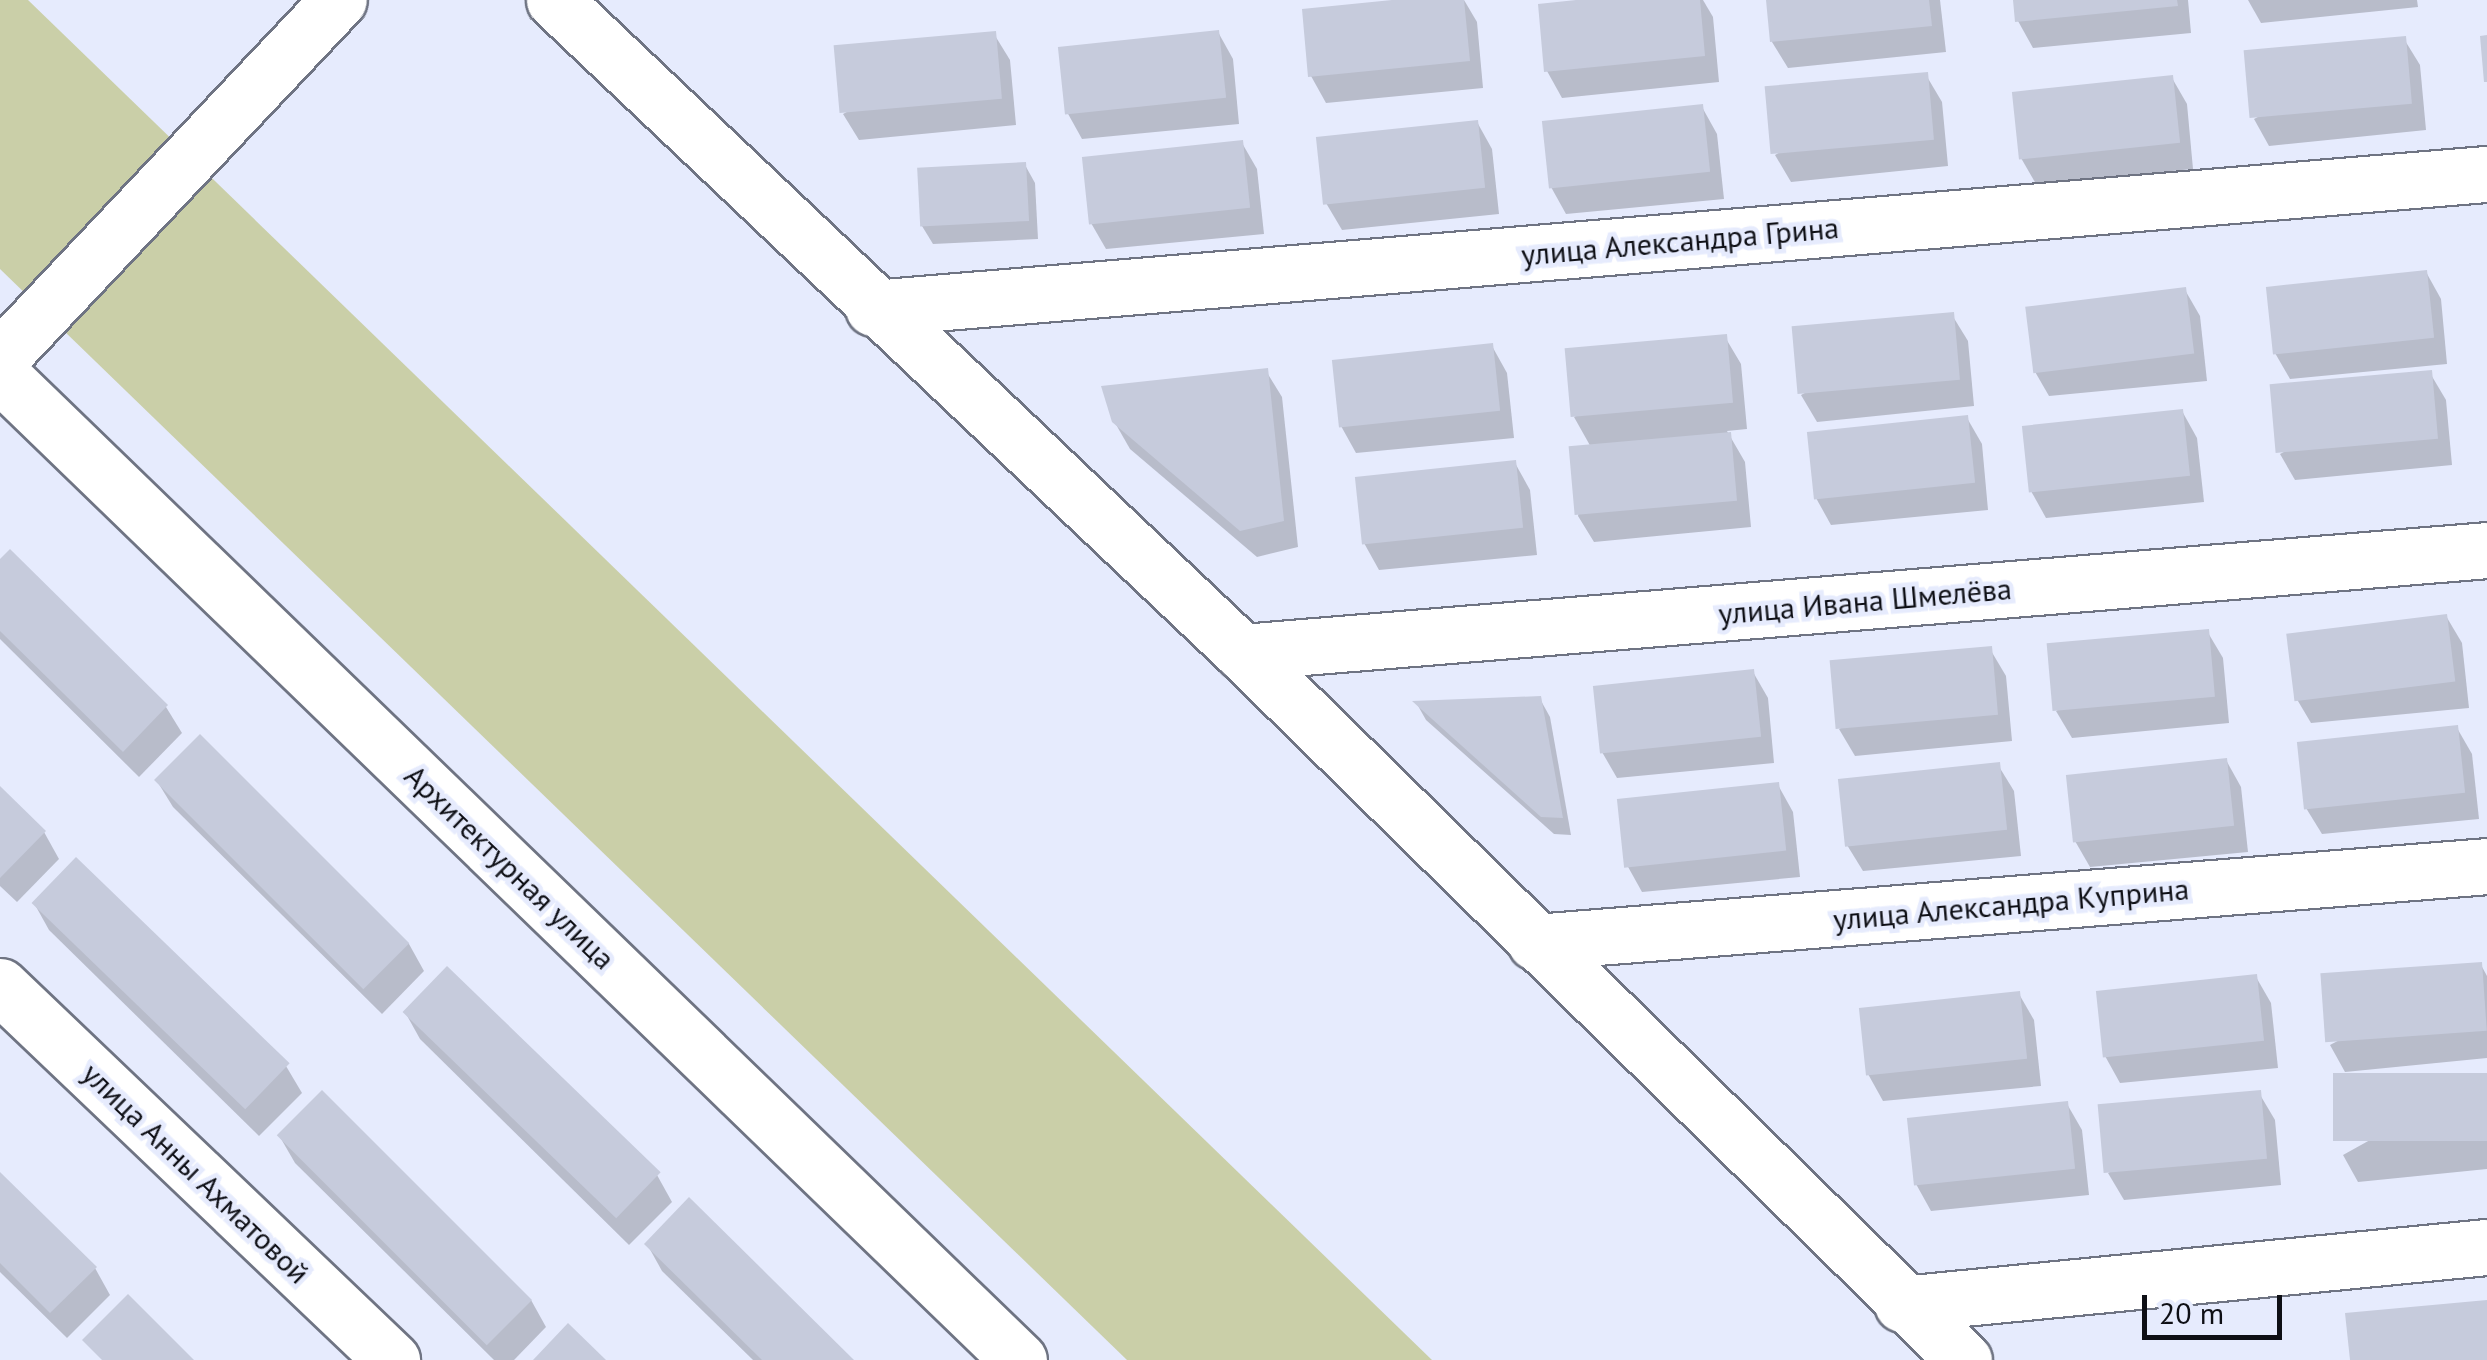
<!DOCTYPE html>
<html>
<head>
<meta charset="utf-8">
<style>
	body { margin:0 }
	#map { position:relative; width:2487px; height:1360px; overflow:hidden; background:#e6ebfd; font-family:"PT Sans",sans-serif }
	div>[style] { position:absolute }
	.green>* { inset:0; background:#cacfa8 }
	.shadow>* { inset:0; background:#0003 }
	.building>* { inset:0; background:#c6cbdc; transform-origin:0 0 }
	.roads { filter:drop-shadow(2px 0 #6f7483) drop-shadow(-2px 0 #6f7483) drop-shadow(0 2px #6f7483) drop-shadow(0 -2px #6f7483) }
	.minor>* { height:55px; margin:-27.5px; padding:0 27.5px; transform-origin:27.5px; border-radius:27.5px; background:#fff }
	span { translate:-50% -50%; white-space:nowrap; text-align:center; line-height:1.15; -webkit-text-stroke:9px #e6ebfd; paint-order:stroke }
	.street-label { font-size:30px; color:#0e0f15 }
	.scale { position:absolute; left:2142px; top:1295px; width:140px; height:45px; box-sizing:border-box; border:5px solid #0e0f15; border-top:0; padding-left:12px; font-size:30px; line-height:35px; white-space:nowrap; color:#0e0f15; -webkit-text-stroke:8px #e6ebfd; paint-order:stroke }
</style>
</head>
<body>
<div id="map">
	<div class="green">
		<div style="clip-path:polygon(0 0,28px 0,1432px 1360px,1127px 1360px,0 269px)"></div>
	</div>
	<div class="shadow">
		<div style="clip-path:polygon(1419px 0,1464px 0,1477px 22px,1483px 88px,1326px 103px,1311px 76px)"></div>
		<div style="clip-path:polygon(1602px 0,1703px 0,1713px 17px,1719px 82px,1562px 98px,1547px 71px)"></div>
		<div style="clip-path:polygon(1768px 0,1940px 0,1946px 52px,1788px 68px,1772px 42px)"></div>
		<div style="clip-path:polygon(2016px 0,2188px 0,2191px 33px,2033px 48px,2018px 21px)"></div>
		<div style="clip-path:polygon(2248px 0,2417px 0,2418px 7px,2261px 23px)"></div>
		<div style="clip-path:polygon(1218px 32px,1233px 59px,1239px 124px,1082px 139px,1067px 112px)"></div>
		<div style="clip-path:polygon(994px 34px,1010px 60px,1016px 125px,859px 140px,843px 114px)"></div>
		<div style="clip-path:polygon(2404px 39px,2420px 65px,2426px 130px,2269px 146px,2254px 119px)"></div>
		<div style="clip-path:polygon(1926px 75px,1942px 102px,1948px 166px,1791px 182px,1775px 155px)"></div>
		<div style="clip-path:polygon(2172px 78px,2187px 104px,2193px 169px,2036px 184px,2021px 158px)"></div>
		<div style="clip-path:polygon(1702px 107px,1717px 134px,1724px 199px,1566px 214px,1551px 187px)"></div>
		<div style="clip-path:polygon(1477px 122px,1492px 149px,1499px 214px,1342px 230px,1326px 203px)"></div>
		<div style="clip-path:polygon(1242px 143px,1257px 169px,1264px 234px,1106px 249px,1091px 223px)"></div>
		<div style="clip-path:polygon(1025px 165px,1035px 183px,1038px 239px,933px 244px,922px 226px)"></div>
		<div style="clip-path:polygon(2426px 272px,2441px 299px,2447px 364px,2290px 379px,2275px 353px)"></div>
		<div style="clip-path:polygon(2185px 290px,2200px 316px,2207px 381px,2049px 396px,2034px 370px)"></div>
		<div style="clip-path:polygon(1952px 315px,1968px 341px,1974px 406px,1817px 422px,1801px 395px)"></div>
		<div style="clip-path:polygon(1725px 337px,1741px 364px,1747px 429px,1727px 431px,1745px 462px,1751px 527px,1594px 542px,1578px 516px,1592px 449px,1574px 417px)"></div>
		<div style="clip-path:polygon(1492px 346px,1507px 373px,1514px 438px,1356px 453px,1341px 426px)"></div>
		<div style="clip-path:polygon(1266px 371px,1282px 397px,1298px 547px,1257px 557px,1130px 449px,1114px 421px)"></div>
		<div style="clip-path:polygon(2430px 373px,2446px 400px,2452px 465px,2295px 480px,2280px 454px)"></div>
		<div style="clip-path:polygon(2182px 411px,2197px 438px,2204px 502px,2046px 518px,2031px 491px)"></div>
		<div style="clip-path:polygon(1967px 418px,1982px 444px,1988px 510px,1831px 525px,1816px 498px)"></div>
		<div style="clip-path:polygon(1515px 463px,1530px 490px,1537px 555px,1379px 570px,1364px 543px)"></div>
		<div style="clip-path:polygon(0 563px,166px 707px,182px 733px,139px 777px,0 639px)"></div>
		<div style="clip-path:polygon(2446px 616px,2462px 643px,2469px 708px,2311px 723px,2295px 696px)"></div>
		<div style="clip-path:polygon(2207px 631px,2223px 658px,2229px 723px,2072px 738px,2056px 711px)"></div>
		<div style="clip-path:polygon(1990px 649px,2006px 676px,2012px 741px,1855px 756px,1839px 729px)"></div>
		<div style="clip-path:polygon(1753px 672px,1768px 698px,1774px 763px,1617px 778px,1602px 752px)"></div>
		<div style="clip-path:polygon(1540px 699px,1550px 717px,1571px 835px,1554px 834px,1426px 720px,1417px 704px)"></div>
		<div style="clip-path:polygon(2457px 728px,2472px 754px,2479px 819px,2322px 834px,2306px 808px)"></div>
		<div style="clip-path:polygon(2226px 760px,2241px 787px,2248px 852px,2090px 867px,2075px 841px)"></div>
		<div style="clip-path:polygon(1998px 765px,2014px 791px,2021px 856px,1863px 871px,1847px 845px)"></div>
		<div style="clip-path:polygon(157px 781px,409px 944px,424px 971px,382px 1014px,173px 807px)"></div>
		<div style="clip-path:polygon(1778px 785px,1793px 812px,1800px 877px,1642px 892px,1627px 865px)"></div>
		<div style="clip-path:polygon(0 789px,44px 832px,59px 859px,17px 902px,0 886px)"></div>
		<div style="clip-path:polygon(34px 903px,286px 1066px,302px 1093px,259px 1136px,49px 930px)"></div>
		<div style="clip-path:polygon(2481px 965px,2487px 976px,2487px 1058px,2345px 1072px,2330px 1045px)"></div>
		<div style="clip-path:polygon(2256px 977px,2271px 1003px,2278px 1068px,2120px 1083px,2105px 1056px)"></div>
		<div style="clip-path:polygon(2019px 994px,2034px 1020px,2041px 1086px,1883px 1101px,1868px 1074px)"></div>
		<div style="clip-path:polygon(405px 1012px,657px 1175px,672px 1202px,629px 1245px,420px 1039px)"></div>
		<div style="clip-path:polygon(2487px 1075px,2487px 1169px,2358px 1182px,2343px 1155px)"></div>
		<div style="clip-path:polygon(2259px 1093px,2275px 1120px,2281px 1185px,2124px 1200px,2108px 1173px)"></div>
		<div style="clip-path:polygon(2067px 1104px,2082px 1130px,2089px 1195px,1931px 1211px,1916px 1184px)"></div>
		<div style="clip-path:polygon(280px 1137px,531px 1300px,546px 1327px,514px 1360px,494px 1360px,295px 1163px)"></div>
		<div style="clip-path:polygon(0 1175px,95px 1268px,110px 1295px,67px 1338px,0 1272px)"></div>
		<div style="clip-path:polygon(647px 1244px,850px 1360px,753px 1360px,662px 1271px)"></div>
	</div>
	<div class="building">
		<div style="clip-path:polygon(1392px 0,1464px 0,1470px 61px,1308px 77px,1302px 9px)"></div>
		<div style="clip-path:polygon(1576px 0,1700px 0,1705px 56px,1544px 72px,1538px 4px)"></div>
		<div style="clip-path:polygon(1766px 0,1929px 0,1932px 26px,1770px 42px)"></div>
		<div style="clip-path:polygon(2013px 0,2177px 0,2178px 6px,2015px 22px)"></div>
		<div style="left:1219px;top:30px;width:68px;height:162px;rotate:84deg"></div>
		<div style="left:996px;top:31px;width:68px;height:163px;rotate:85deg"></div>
		<div style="clip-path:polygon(2487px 35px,2487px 82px,2484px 82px,2480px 36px)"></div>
		<div style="left:2406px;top:36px;width:68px;height:163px;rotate:85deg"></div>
		<div style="left:1928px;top:72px;width:68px;height:164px;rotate:85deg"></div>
		<div style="left:2173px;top:75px;width:68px;height:162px;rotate:84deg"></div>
		<div style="left:1703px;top:104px;width:68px;height:162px;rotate:84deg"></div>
		<div style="left:1478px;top:120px;width:68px;height:163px;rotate:84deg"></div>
		<div style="left:1243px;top:140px;width:68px;height:162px;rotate:84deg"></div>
		<div style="left:1026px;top:162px;width:59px;height:109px;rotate:87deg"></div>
		<div style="left:2427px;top:270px;width:68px;height:162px;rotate:84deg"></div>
		<div style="left:2186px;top:287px;width:67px;height:162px;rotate:83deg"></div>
		<div style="left:1954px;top:312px;width:68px;height:163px;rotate:85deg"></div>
		<div style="left:1727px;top:334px;width:69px;height:163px;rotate:85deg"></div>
		<div style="left:1493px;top:343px;width:68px;height:162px;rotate:84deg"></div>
		<div style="clip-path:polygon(1268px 368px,1284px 521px,1240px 531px,1112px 422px,1101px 386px)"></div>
		<div style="left:2432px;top:370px;width:69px;height:163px;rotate:85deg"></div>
		<div style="left:2183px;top:409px;width:67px;height:162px;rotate:84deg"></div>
		<div style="left:1968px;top:415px;width:68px;height:162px;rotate:84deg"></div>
		<div style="left:1731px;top:432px;width:69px;height:163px;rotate:85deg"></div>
		<div style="left:1516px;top:460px;width:68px;height:162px;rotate:84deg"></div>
		<div style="clip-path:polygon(10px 549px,168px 705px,123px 752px,0 631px,0 559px)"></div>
		<div style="left:2447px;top:614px;width:68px;height:162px;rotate:83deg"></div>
		<div style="left:2209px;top:629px;width:68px;height:163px;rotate:85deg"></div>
		<div style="left:1992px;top:646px;width:69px;height:163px;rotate:85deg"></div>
		<div style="left:1754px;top:669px;width:68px;height:162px;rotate:84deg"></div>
		<div style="clip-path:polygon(1541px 696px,1563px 818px,1541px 817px,1412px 701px)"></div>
		<div style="left:2458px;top:725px;width:68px;height:162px;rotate:84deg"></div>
		<div style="left:200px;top:734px;width:296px;height:65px;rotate:45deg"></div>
		<div style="left:2227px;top:758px;width:68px;height:162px;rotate:84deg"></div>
		<div style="left:2000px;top:762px;width:68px;height:163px;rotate:84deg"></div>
		<div style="left:1779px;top:782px;width:69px;height:163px;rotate:84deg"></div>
		<div style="clip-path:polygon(0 786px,46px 831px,0 878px)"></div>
		<div style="left:76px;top:857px;width:297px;height:64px;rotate:44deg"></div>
		<div style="left:2482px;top:962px;width:69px;height:162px;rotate:86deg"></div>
		<div style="left:447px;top:966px;width:297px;height:64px;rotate:44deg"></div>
		<div style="left:2257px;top:974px;width:67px;height:162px;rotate:84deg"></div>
		<div style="left:2020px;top:991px;width:68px;height:162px;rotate:84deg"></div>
		<div style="left:2487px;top:1073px;width:68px;height:154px;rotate:90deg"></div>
		<div style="left:322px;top:1090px;width:297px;height:64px;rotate:45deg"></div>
		<div style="left:2261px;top:1090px;width:69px;height:164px;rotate:85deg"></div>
		<div style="left:2068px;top:1101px;width:68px;height:162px;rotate:84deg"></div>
		<div style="clip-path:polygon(0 1172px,97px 1267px,50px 1313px,0 1263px)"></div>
		<div style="clip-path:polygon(689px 1197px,854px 1360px,762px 1360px,644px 1244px)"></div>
		<div style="clip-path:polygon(128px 1294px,194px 1360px,102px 1360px,82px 1340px)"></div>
		<div style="clip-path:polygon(2487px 1300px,2487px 1360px,2350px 1360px,2345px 1313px)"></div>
		<div style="clip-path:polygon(568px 1323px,606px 1360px,533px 1360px)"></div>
	</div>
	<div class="roads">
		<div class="minor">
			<div style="left:554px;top:0;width:948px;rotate:43.46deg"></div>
			<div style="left:1242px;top:652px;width:1011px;rotate:44.44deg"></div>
			<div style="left:873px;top:308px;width:1620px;rotate:-4.75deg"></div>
			<div style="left:0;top:358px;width:493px;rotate:-46.6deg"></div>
			<div style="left:0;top:374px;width:1418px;rotate:44.06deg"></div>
			<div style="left:1242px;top:652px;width:1249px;rotate:-4.68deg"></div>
			<div style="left:1535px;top:942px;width:955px;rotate:-4.56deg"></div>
			<div style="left:0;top:986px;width:542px;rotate:43.65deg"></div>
			<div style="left:1902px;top:1304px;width:588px;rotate:-5.57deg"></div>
		</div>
	</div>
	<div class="street-label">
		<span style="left:1680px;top:241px;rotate:-5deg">улица Александра Грина</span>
		<span style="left:1865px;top:601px;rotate:-5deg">улица Ивана Шмелёва</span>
		<span style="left:510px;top:867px;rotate:44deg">Архитектурная улица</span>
		<span style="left:2011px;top:904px;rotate:-5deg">улица Александра Куприна</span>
		<span style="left:196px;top:1173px;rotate:44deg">улица Анны Ахматовой</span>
	</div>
	<div class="scale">20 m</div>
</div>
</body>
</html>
